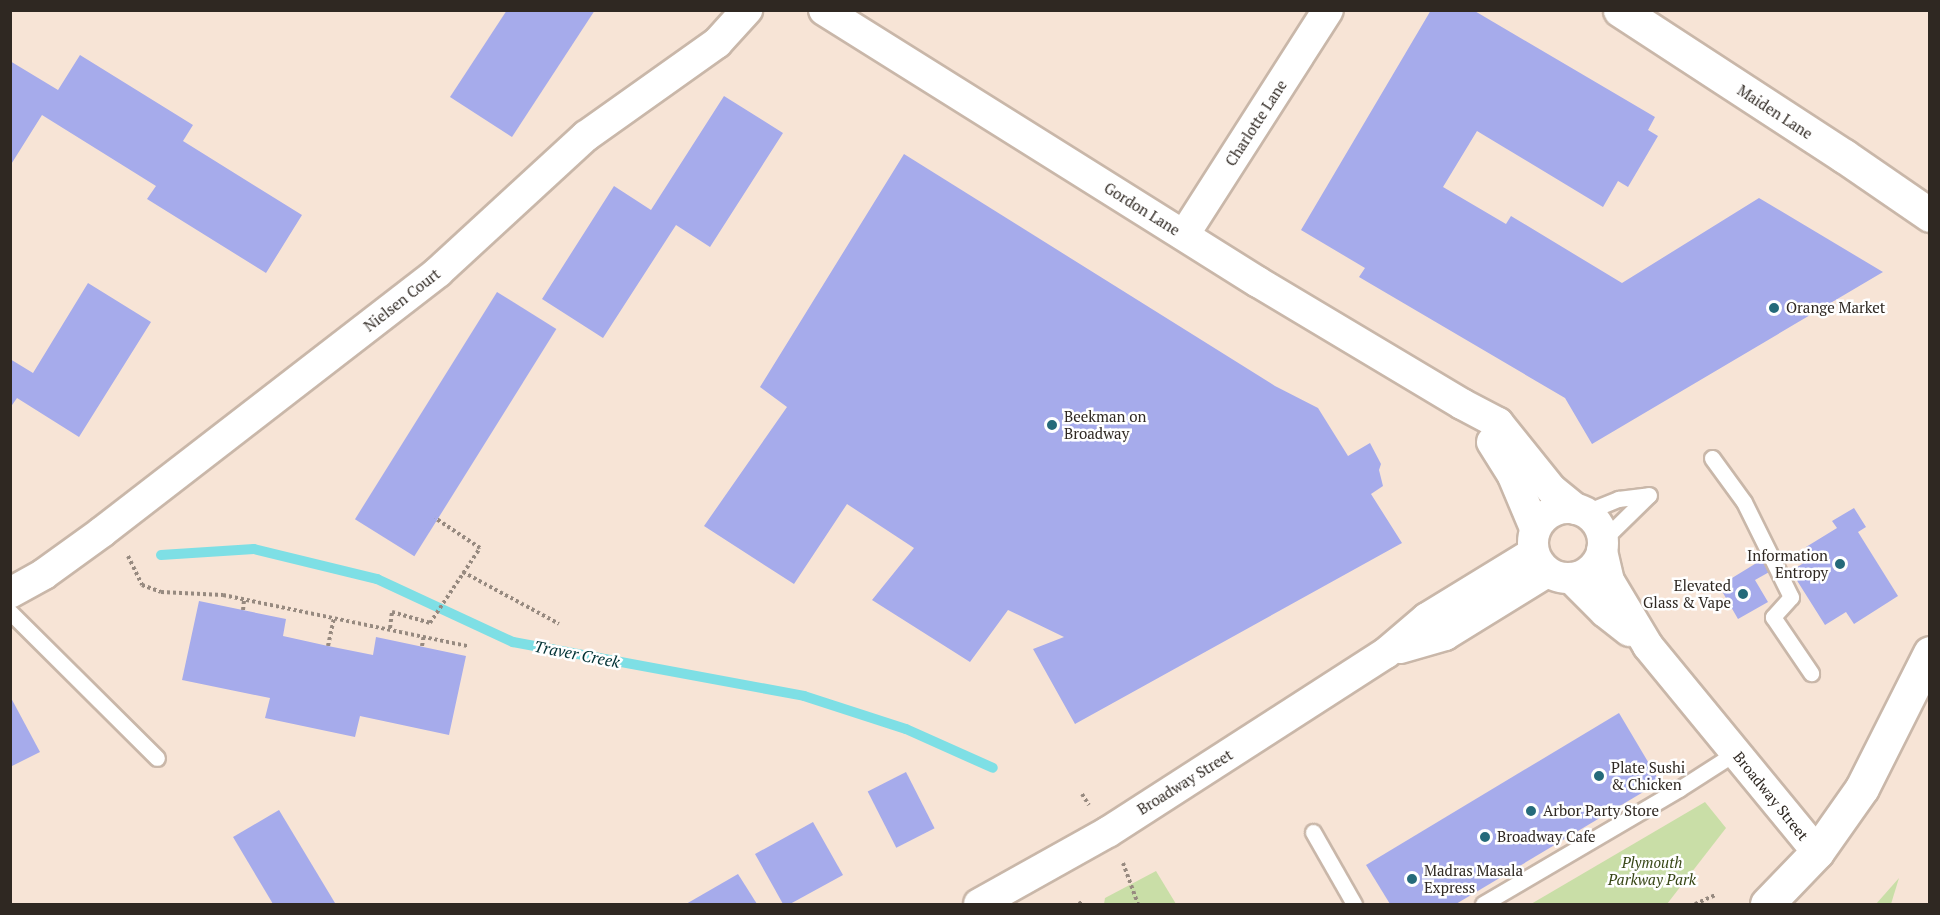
<!DOCTYPE html>
<html>
<head>
<meta charset="utf-8">
<style>
	body { margin:0 }
	#map { position:relative; width:1940px; height:915px; overflow:hidden; background:#f7e4d6; font-family:"PT Serif",serif }
	div>[style] { position:absolute }
	.green>* { inset:0; background:#c9dea7 }
	.stream>* { height:10px; margin:-5px; padding:0 5px; transform-origin:5px; border-radius:5px; background:#7edfe5 }
	.building>* { inset:0; background:#a6abeb; transform-origin:0 0 }
	.path>* { height:4px; margin-top:-2px; transform-origin:0; background:repeating-linear-gradient(90deg,#978a80 0 3px,transparent 0 6px) }
	.roads { filter:drop-shadow(2px 0 #c9b7a9) drop-shadow(-2px 0 #c9b7a9) drop-shadow(0 2px #c9b7a9) drop-shadow(0 -2px #c9b7a9) }
	.service>* { height:15px; margin:-7.5px; padding:0 7.5px; transform-origin:7.5px; border-radius:7.5px; background:#fff }
	.minor>* { height:30px; margin:-15px; padding:0 15px; transform-origin:15px; border-radius:15px; background:#fff }
	.minor>.ring { margin:-15px; padding:0; box-sizing:content-box; background:none; border:30px solid #fff; border-radius:50% }
	.secondary>* { height:33px; margin:-16.5px; padding:0 16.5px; transform-origin:16.5px; border-radius:16.5px; background:#fff }
	.dots>* { width:16px; height:16px; translate:-50% -50%; box-sizing:border-box; border:3px solid #fff; border-radius:50% }
	span { translate:-50% -50%; white-space:nowrap; text-align:center; line-height:1.15; -webkit-text-stroke:5px #fff; paint-order:stroke }
	.street-label { font-size:15px; color:#2f2822 }
	.poi-label { font-size:15px; color:#2f2822 }
	.left { translate:0 -50%; text-align:left }
	.right { translate:-100% -50%; text-align:right }
	.park-label { font-size:15px; color:#374616; font-style:italic }
	.water-label { font-size:16px; color:#003235; font-style:italic }
	.frame { position:absolute; inset:0; border:12px solid #2f2822; pointer-events:none }
</style>
</head>
<body>
<div id="map">
	<div class="green">
		<div style="clip-path:polygon(1705px 802px,1726px 828px,1667px 904px,1531px 904px)"></div>
		<div style="clip-path:polygon(1156px 871px,1176px 904px,1104px 904px,1105px 898px)"></div>
		<div style="clip-path:polygon(1899px 878px,1891px 904px,1876px 904px)"></div>
	</div>
	<div class="stream">
		<div style="left:161px;top:555px;width:93px;rotate:-3.7deg"></div>
		<div style="left:254px;top:549px;width:127px;rotate:13.7deg"></div>
		<div style="left:377px;top:579px;width:150px;rotate:24.9deg"></div>
		<div style="left:513px;top:642px;width:296px;rotate:10.5deg"></div>
		<div style="left:804px;top:696px;width:107px;rotate:17.9deg"></div>
		<div style="left:906px;top:729px;width:95px;rotate:24.1deg"></div>
	</div>
	<div class="building">
		<div style="clip-path:polygon(507px 10px,595px 10px,512px 137px,450px 97px)"></div>
		<div style="clip-path:polygon(1431px 10px,1473px 10px,1655px 117px,1648px 130px,1658px 136px,1628px 187px,1618px 181px,1603px 207px,1477px 131px,1443px 187px,1506px 224px,1511px 216px,1622px 283px,1759px 198px,1883px 272px,1592px 444px,1565px 398px,1359px 277px,1365px 268px,1301px 230px)"></div>
		<div style="clip-path:polygon(80px 55px,193px 125px,183px 141px,302px 215px,266px 273px,147px 199px,156px 186px,42px 115px,10px 166px,10px 61px,58px 90px)"></div>
		<div style="clip-path:polygon(724px 96px,783px 133px,710px 247px,676px 225px,603px 338px,542px 299px,614px 186px,651px 210px)"></div>
		<div style="clip-path:polygon(904px 154px,1275px 386px,1318px 408px,1348px 456px,1370px 443px,1381px 464px,1379px 470px,1383px 486px,1371px 494px,1402px 543px,1075px 724px,1033px 649px,1064px 637px,1008px 610px,970px 662px,872px 600px,914px 548px,847px 504px,794px 584px,704px 526px,787px 407px,760px 387px)"></div>
		<div style="clip-path:polygon(88px 283px,151px 322px,79px 437px,17px 398px,10px 408px,10px 359px,33px 373px)"></div>
		<div style="left:497px;top:292px;width:70px;height:268px;rotate:32deg"></div>
		<div style="clip-path:polygon(1854px 508px,1866px 527px,1858px 532px,1898px 596px,1854px 624px,1846px 612px,1825px 625px,1791px 571px,1813px 557px,1806px 547px,1837px 528px,1832px 521px)"></div>
		<div style="clip-path:polygon(1763px 559px,1771px 571px,1755px 580px,1768px 602px,1738px 619px,1719px 586px)"></div>
		<div style="clip-path:polygon(199px 601px,286px 619px,283px 636px,328px 646px,373px 655px,376px 637px,466px 656px,449px 735px,360px 716px,355px 737px,265px 718px,270px 698px,182px 680px)"></div>
		<div style="clip-path:polygon(10px 696px,40px 752px,10px 767px)"></div>
		<div style="clip-path:polygon(1619px 713px,1660px 782px,1456px 904px,1390px 904px,1366px 865px)"></div>
		<div style="left:906px;top:772px;width:63px;height:43px;rotate:63deg"></div>
		<div style="clip-path:polygon(279px 810px,335px 903px,273px 904px,233px 837px)"></div>
		<div style="clip-path:polygon(813px 822px,843px 875px,790px 904px,783px 904px,755px 854px)"></div>
		<div style="clip-path:polygon(738px 874px,757px 904px,686px 904px)"></div>
	</div>
	<div class="path">
		<div style="left:128px;top:556px;width:32px;rotate:64deg"></div>
		<div style="left:142px;top:585px;width:20px;rotate:20deg"></div>
		<div style="left:161px;top:592px;width:62px;rotate:2.8deg"></div>
		<div style="left:223px;top:595px;width:250px;rotate:11.8deg"></div>
		<div style="left:463px;top:572px;width:109px;rotate:28.4deg"></div>
		<div style="left:243px;top:610px;width:10px;rotate:-84deg"></div>
		<div style="left:390px;top:628px;width:16px;rotate:-83deg"></div>
		<div style="left:392px;top:612px;width:40px;rotate:16deg"></div>
		<div style="left:430px;top:623px;width:90px;rotate:-56.3deg"></div>
		<div style="left:480px;top:548px;width:54px;rotate:-146.3deg"></div>
		<div style="left:328px;top:646px;width:29px;rotate:-78deg"></div>
		<div style="left:422px;top:646px;width:11px;rotate:-80deg"></div>
		<div style="left:1082px;top:794px;width:13px;rotate:58deg"></div>
		<div style="left:1123px;top:863px;width:44px;rotate:69.9deg"></div>
		<div style="left:1079px;top:904px;width:4px;rotate:-34deg"></div>
		<div style="left:1695px;top:904px;width:22px;rotate:-24deg"></div>
	</div>
	<div class="roads">
		<div class="service">
			<div style="left:1712px;top:458px;width:54px;rotate:54deg"></div>
			<div style="left:1744px;top:502px;width:106px;rotate:63.7deg"></div>
			<div style="left:1791px;top:597px;width:27px;rotate:132deg"></div>
			<div style="left:1773px;top:617px;width:68px;rotate:55.8deg"></div>
			<div style="left:1586px;top:512px;width:35px;rotate:-22deg"></div>
			<div style="left:1618px;top:499px;width:31px;rotate:-7deg"></div>
			<div style="left:1603px;top:540px;width:64px;rotate:-44.4deg"></div>
			<div style="left:10px;top:612px;width:207px;rotate:44.8deg"></div>
			<div style="left:1313px;top:832px;width:83px;rotate:60.3deg"></div>
			<div style="left:1483px;top:904px;width:227px;rotate:-30.4deg"></div>
			<div style="left:1679px;top:789px;width:67px;rotate:-32.7deg"></div>
		</div>
		<div class="minor">
			<div style="left:824px;top:10px;width:512px;rotate:32.08deg"></div>
			<div style="left:1258px;top:282px;width:238px;rotate:30.9deg"></div>
			<div style="left:1462px;top:404px;width:41px;rotate:27.8deg"></div>
			<div style="left:1498px;top:423px;width:85px;rotate:51.2deg"></div>
			<div style="left:1551px;top:489px;width:32px;rotate:39deg"></div>
			<div style="left:1184px;top:235px;width:267px;rotate:-57.4deg"></div>
			<div style="left:1492px;top:442px;width:40px;rotate:58deg"></div>
			<div style="left:1513px;top:476px;width:56px;rotate:67.1deg"></div>
			<div class="ring" style="left:1533px;top:508px;width:40px;height:40px"></div>
			<div style="left:1602px;top:551px;width:31px;rotate:77deg"></div>
			<div style="left:1609px;top:581px;width:76px;rotate:59deg"></div>
			<div style="left:1648px;top:646px;width:266px;rotate:50.6deg"></div>
			<div style="left:1571px;top:578px;width:48px;rotate:45deg"></div>
			<div style="left:1605px;top:612px;width:31px;rotate:38deg"></div>
			<div style="left:10px;top:593px;width:39px;rotate:-29deg"></div>
			<div style="left:44px;top:574px;width:72px;rotate:-35.9deg"></div>
			<div style="left:102px;top:532px;width:425px;rotate:-37.7deg"></div>
			<div style="left:438px;top:272px;width:201px;rotate:-42.6deg"></div>
			<div style="left:586px;top:136px;width:161px;rotate:-35.4deg"></div>
			<div style="left:717px;top:43px;width:45px;rotate:-47.7deg"></div>
			<div style="left:1400px;top:648px;width:47px;rotate:-16.1deg"></div>
			<div style="left:1445px;top:635px;width:120px;rotate:-31.7deg"></div>
			<div style="left:979px;top:904px;width:148px;rotate:-29.2deg"></div>
			<div style="left:1108px;top:832px;width:331px;rotate:-32.8deg"></div>
			<div style="left:1386px;top:653px;width:54px;rotate:-40.5deg"></div>
			<div style="left:1427px;top:618px;width:124px;rotate:-31.5deg"></div>
		</div>
		<div class="secondary">
			<div style="left:1620px;top:10px;width:267px;rotate:33.1deg"></div>
			<div style="left:1844px;top:156px;width:104px;rotate:34.5deg"></div>
			<div style="left:1767px;top:904px;width:72px;rotate:-46.1deg"></div>
			<div style="left:1817px;top:852px;width:78px;rotate:-54.9deg"></div>
			<div style="left:1862px;top:788px;width:151px;rotate:-63.3deg"></div>
		</div>
	</div>
	<div class="dots">
		<div style="left:1774px;top:308px;background:#256a7a"></div>
		<div style="left:1052px;top:425px;background:#256a7a"></div>
		<div style="left:1840px;top:564px;background:#256a7a"></div>
		<div style="left:1743px;top:594px;background:#256a7a"></div>
		<div style="left:1599px;top:776px;background:#256a7a"></div>
		<div style="left:1531px;top:811px;background:#256a7a"></div>
		<div style="left:1485px;top:837px;background:#256a7a"></div>
		<div style="left:1412px;top:879px;background:#256a7a"></div>
	</div>
	<div class="street-label">
		<span style="left:1775px;top:112px;rotate:33deg">Maiden Lane</span>
		<span style="left:1256px;top:123px;rotate:-57deg">Charlotte Lane</span>
		<span style="left:1142px;top:209px;rotate:32deg">Gordon Lane</span>
		<span style="left:402px;top:300px;rotate:-38deg">Nielsen Court</span>
		<span style="left:1185px;top:782px;rotate:-32deg">Broadway Street</span>
		<span style="left:1771px;top:796px;rotate:51deg">Broadway Street</span>
	</div>
	<div class="poi-label">
		<span class="left" style="left:1786px;top:308px">Orange Market</span>
		<span class="left" style="left:1064px;top:425px">Beekman on<br>Broadway</span>
		<span class="right" style="left:1828px;top:564px">Information<br>Entropy</span>
		<span class="right" style="left:1731px;top:594px">Elevated<br>Glass &amp; Vape</span>
		<span class="left" style="left:1611px;top:776px">Plate Sushi<br>&amp; Chicken</span>
		<span class="left" style="left:1543px;top:811px">Arbor Party Store</span>
		<span class="left" style="left:1497px;top:837px">Broadway Cafe</span>
		<span class="left" style="left:1424px;top:879px">Madras Masala<br>Express</span>
	</div>
	<div class="park-label">
		<span style="left:1652px;top:871px">Plymouth<br>Parkway Park</span>
	</div>
	<div class="water-label">
		<span style="left:577px;top:654px;rotate:11deg">Traver Creek</span>
	</div>
	<div class="frame"></div>
</div>
</body>
</html>
